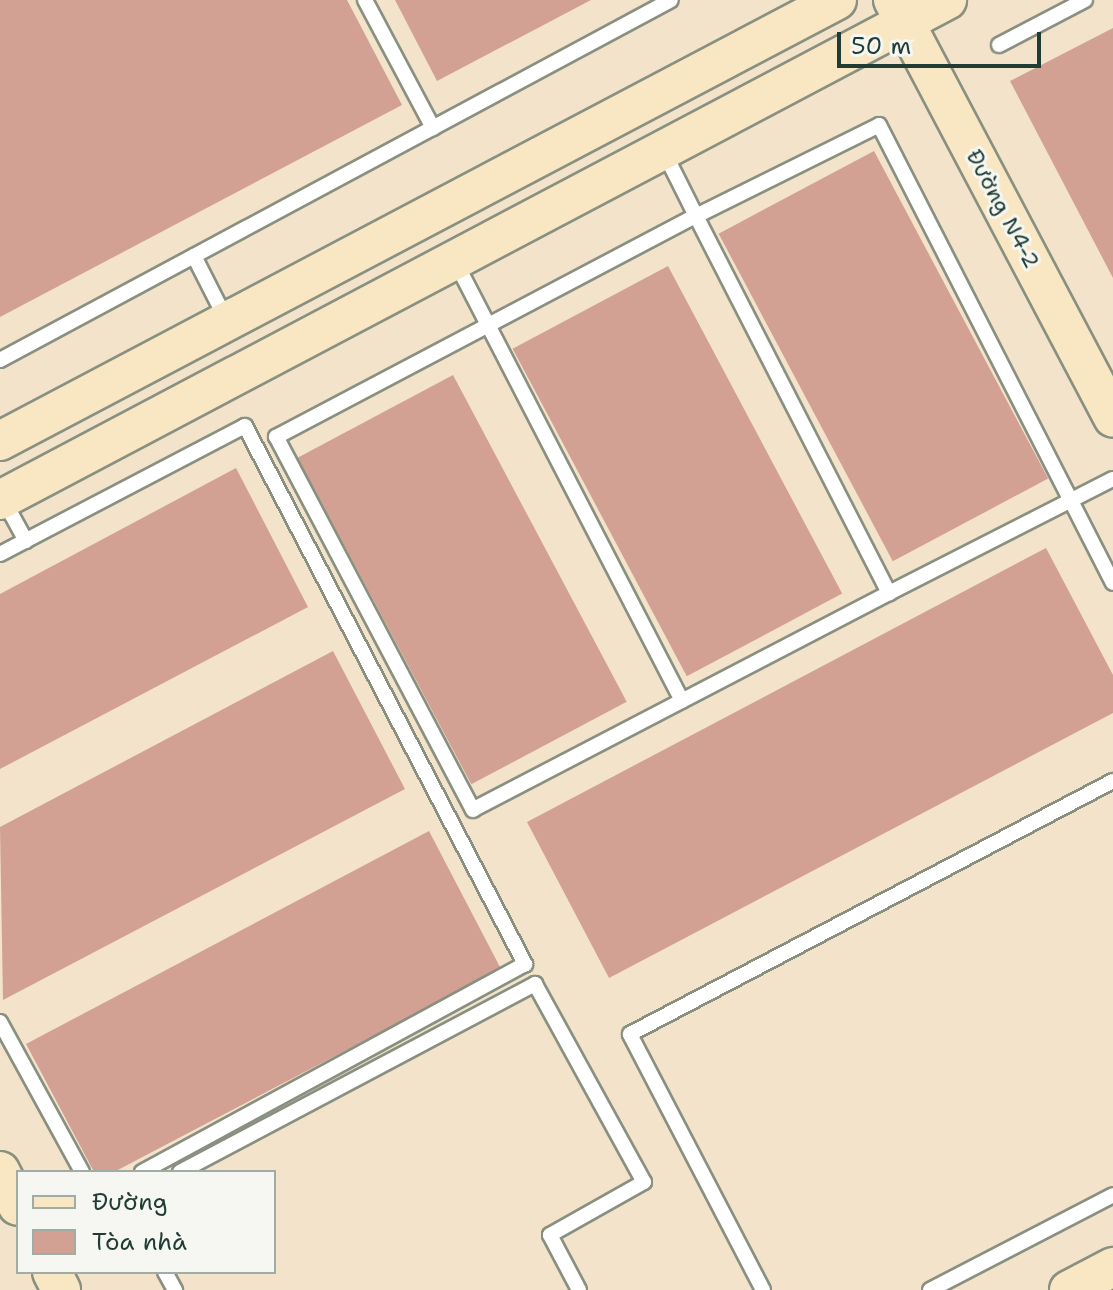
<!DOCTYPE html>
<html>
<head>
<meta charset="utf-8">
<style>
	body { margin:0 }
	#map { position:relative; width:1113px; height:1290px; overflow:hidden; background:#f3e3cb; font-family:"Shantell Sans",sans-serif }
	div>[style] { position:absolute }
	.building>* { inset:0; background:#d2a194; transform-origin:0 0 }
	.roads { filter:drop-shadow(2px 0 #899080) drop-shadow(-2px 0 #899080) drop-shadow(0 2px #899080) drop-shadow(0 -2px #899080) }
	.lane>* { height:14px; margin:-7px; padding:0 7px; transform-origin:7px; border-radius:7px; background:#fff }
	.secondary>* { height:38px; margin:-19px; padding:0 19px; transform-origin:19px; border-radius:19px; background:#f9e7c3 }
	span { translate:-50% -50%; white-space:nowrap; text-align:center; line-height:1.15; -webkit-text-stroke:6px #f6f6f2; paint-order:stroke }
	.street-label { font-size:22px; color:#1f3d34 }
	.legend { position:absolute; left:16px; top:1170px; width:260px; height:104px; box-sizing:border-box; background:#f6f6f2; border:2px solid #a0aca6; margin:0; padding:10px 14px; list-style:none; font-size:24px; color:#1f3d34 }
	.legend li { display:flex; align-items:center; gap:16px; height:40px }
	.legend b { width:40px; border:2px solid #a0aca6 }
	.scale { position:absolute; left:837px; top:32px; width:204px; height:36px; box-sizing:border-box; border:4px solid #1f3d34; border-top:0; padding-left:10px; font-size:24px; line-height:28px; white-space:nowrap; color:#1f3d34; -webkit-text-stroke:6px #f6f6f2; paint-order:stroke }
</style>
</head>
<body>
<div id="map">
	<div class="building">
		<div style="clip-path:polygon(0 0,347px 0,402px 105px,0 317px)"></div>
		<div style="clip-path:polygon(395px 0,591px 0,437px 81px)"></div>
		<div style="clip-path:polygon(1113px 28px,1113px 278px,1010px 81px)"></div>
		<div style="left:874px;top:151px;width:371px;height:176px;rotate:62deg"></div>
		<div style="left:668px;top:266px;width:371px;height:176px;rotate:62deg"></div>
		<div style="left:453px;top:375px;width:370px;height:176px;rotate:62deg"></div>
		<div style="clip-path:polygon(236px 468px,308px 607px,0 769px,0 594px)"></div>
		<div style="clip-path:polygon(1046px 548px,1113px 675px,1113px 713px,609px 978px,527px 822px)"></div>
		<div style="clip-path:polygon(333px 651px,405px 789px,3px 1000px,0 827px)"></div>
		<div style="clip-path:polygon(429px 831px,501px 969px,114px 1172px,94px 1172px,26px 1044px)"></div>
	</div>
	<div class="roads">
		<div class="lane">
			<div style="left:365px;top:0;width:145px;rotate:62deg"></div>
			<div style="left:999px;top:45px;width:97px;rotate:-27.6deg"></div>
			<div style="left:664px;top:152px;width:72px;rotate:63.4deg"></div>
			<div style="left:696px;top:216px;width:424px;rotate:62.9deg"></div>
			<div style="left:889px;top:593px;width:469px;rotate:152.5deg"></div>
			<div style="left:473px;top:810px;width:422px;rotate:-117.8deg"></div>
			<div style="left:276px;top:437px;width:475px;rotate:-27.8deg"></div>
			<div style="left:696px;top:216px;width:204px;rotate:-26.4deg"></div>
			<div style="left:879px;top:125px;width:514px;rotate:62.94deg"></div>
			<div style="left:194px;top:256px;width:73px;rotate:63.1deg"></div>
			<div style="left:455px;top:261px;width:495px;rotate:62.7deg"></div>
			<div style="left:0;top:360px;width:761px;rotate:-28.21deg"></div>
			<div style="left:3px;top:499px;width:48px;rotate:61.3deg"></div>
			<div style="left:0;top:554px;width:276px;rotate:-27.6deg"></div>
			<div style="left:245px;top:426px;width:607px;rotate:62.51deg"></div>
			<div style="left:525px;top:964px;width:436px;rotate:151.5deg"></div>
			<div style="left:889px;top:593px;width:251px;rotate:-27deg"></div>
			<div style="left:0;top:1022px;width:171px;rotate:61.3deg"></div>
			<div style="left:180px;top:1172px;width:402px;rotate:-27.9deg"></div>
			<div style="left:535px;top:984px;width:226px;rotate:61.2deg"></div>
			<div style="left:644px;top:1182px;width:108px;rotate:150.6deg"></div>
			<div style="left:550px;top:1235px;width:62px;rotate:62.2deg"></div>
			<div style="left:165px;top:1272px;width:21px;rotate:61deg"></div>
			<div style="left:763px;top:1290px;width:288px;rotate:-117.5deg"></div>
			<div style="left:630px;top:1034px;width:545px;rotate:-27.65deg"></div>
			<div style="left:930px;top:1290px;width:206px;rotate:-27.4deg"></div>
		</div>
		<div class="secondary">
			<div style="left:893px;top:0;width:472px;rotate:62.2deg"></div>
			<div style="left:0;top:441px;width:946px;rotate:-27.78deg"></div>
			<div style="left:0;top:500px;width:1071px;rotate:-27.83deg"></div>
			<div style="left:0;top:1171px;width:39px;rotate:63deg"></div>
			<div style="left:52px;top:1272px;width:20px;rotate:63deg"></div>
			<div style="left:1069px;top:1290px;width:50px;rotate:-27.6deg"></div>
		</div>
	</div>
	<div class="street-label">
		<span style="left:1003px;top:209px;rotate:62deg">Đường N4-2</span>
	</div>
	<ul class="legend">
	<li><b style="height:10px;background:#f9e7c3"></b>Đường</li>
	<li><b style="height:22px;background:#d2a194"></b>Tòa nhà</li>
	</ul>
	<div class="scale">50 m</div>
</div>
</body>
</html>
